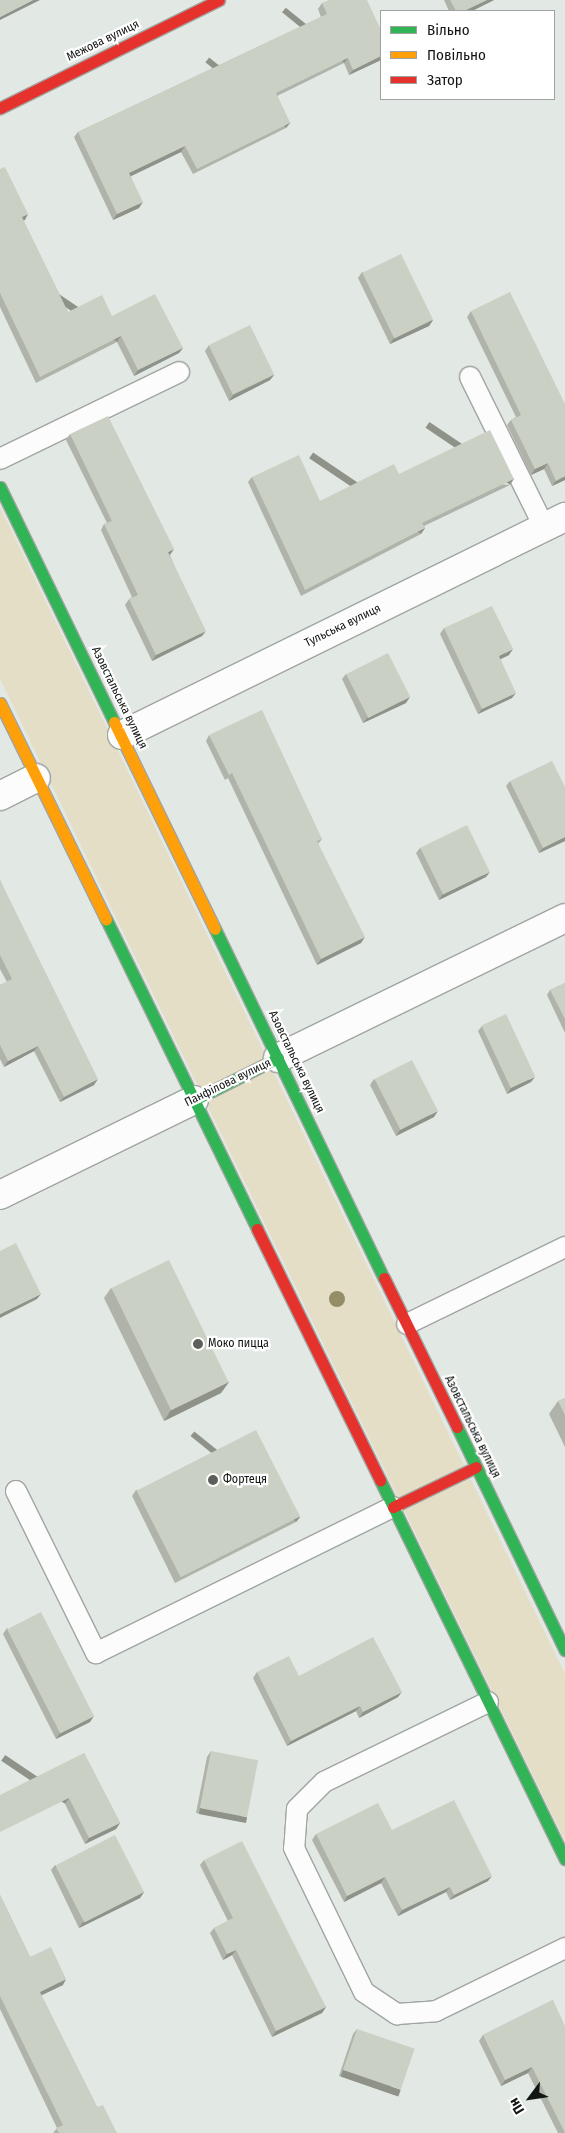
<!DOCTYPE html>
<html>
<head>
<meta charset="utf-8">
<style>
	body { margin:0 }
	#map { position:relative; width:565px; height:2133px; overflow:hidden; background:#e2e8e3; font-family:"Fira Sans Condensed",sans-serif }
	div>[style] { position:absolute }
	.green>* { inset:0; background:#e4dec7 }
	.roads { filter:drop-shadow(1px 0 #a1a5a2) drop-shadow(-1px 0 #a1a5a2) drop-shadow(0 1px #a1a5a2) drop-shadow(0 -1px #a1a5a2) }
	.lane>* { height:20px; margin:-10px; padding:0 10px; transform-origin:10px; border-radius:10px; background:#fbfcfb }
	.street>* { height:28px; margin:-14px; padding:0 14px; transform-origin:14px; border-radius:14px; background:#fbfcfb }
	.fast>* { height:11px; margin:-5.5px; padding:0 5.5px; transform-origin:5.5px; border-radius:5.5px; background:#30b455 }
	.slow>* { height:11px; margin:-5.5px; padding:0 5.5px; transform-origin:5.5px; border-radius:5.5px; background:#ff9f0a }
	.jam>* { height:11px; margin:-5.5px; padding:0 5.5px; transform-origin:5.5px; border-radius:5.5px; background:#e5322d }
	.trees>* { width:16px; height:16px; margin:-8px; border-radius:50%; background:#958d66 }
	.wall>* { inset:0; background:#afb3a9 }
	.shaded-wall>* { inset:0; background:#8e9289; transform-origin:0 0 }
	.building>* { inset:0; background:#cbd0c4; transform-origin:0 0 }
	.dots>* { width:14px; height:14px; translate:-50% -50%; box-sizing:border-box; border:2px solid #fff; border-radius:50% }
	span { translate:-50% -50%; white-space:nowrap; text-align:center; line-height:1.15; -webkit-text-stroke:4.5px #fff; paint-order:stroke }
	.street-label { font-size:12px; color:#121613 }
	.poi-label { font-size:12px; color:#121613 }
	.left { translate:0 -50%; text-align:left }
	.legend { position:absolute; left:380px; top:10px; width:175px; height:90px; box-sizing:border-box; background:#fff; border:1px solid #a0a2a1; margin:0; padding:6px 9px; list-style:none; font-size:15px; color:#121613 }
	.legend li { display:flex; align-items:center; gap:10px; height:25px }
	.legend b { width:25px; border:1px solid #a0a2a1 }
	.north { position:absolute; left:505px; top:2073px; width:50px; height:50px; -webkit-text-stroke:4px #fff; paint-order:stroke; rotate:239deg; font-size:14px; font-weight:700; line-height:20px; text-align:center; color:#121613 }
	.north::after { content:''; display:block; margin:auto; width:18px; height:22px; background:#121613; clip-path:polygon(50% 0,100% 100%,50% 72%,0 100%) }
</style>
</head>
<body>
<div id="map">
	<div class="green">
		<div style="clip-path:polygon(0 507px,565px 1674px,565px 1841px,0 679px)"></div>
	</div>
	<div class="roads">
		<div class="lane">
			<div style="left:470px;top:377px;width:167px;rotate:63.7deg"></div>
			<div style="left:0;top:459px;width:199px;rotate:-25.9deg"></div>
			<div style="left:407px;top:1324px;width:176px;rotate:-26deg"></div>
			<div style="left:16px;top:1491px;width:181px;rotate:63.7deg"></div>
			<div style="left:96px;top:1653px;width:331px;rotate:-26.2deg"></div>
			<div style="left:488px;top:1702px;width:182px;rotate:154deg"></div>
			<div style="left:324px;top:1782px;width:38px;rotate:135deg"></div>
			<div style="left:297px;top:1809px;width:39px;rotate:94deg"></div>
			<div style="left:294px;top:1848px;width:160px;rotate:64.1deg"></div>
			<div style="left:364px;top:1992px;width:40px;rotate:34deg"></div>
			<div style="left:397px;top:2014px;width:39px;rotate:-4deg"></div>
			<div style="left:436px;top:2011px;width:144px;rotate:-26deg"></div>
		</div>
		<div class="street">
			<div style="left:122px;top:735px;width:494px;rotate:-26.2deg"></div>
			<div style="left:0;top:796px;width:40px;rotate:-26.6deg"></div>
			<div style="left:278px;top:1058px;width:319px;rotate:-26deg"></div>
			<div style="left:0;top:1195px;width:216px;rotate:-26.1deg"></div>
		</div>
		<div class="fast">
			<div style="left:0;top:487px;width:261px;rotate:64.1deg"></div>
			<div style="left:106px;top:919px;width:345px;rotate:64deg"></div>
			<div style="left:215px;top:929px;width:388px;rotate:64.2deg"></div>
			<div style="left:194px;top:1100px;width:94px;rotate:-26.6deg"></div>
			<div style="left:457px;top:1427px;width:248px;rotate:64.2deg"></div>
			<div style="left:380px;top:1480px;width:422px;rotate:64deg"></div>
		</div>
		<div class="slow">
			<div style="left:0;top:703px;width:241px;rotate:63.9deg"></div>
			<div style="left:114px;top:722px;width:230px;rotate:64deg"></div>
		</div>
		<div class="jam">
			<div style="left:0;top:108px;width:244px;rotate:-26.3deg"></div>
			<div style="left:257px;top:1229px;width:280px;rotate:63.9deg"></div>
			<div style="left:384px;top:1278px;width:166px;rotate:63.9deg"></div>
			<div style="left:393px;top:1507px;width:92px;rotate:-25.7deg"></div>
		</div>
	</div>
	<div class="trees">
		<div style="left:337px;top:1299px"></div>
	</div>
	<div class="wall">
		<div style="clip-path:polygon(444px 0,494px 0,472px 11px,449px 11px)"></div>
		<div style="clip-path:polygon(322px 3px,381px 30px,381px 60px,349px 75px,344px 63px,277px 96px,290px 123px,286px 128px,193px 174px,181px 152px,131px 176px,139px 208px,113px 220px,74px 137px,78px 132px,321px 17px,318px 9px)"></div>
		<div style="clip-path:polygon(0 169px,25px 220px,23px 220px,68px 312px,112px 316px,183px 348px,179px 353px,134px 376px,117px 342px,36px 383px,0 307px)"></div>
		<div style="clip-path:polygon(362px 272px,433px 320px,429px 326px,390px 344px,358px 278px)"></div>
		<div style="clip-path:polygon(471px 311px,565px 480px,552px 486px,544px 469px,531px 475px,507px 425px,511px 420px,516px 417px,467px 317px)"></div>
		<div style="clip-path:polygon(209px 345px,274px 375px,270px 380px,229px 401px,205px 351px)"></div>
		<div style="clip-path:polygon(70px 434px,170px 555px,202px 636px,152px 661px,125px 605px,129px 599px,132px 597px,101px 530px,104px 524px,107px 523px,66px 440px)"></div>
		<div style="clip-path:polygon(399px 474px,510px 485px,424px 526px,425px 528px,421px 534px,301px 596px,248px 482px,252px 477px,320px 501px)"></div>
		<div style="clip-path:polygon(444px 628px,509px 655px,500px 659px,512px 698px,478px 714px,440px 634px)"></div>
		<div style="clip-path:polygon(346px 674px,406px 703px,363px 723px,342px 679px)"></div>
		<div style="clip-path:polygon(209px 735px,322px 839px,318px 844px,361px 943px,317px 965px,228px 778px,225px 780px,206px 741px)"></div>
		<div style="clip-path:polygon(510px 781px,565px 841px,539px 853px,506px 786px)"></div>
		<div style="clip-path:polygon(420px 848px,486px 877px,439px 900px,416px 853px)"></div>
		<div style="clip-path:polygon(0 880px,94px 1085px,60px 1102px,34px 1051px,4px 1067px,0 1059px,0 985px,7px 982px,0 969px)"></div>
		<div style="clip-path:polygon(565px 983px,565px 1033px,547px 995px,550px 990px)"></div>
		<div style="clip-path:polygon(482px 1026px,531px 1082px,507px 1094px,478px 1031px)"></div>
		<div style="clip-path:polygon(374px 1079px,434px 1117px,396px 1136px,370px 1085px)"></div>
		<div style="clip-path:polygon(111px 1288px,229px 1382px,221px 1393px,164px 1421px,104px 1298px)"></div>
		<div style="clip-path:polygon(565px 1398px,565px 1447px,549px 1414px,558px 1401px)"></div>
		<div style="clip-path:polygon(136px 1490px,300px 1517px,296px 1522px,175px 1583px,132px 1496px)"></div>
		<div style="clip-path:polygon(7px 1628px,90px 1722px,56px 1739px,3px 1634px)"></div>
		<div style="clip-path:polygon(257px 1672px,299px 1676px,398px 1697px,359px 1718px,356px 1711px,287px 1746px,253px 1678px)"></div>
		<div style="clip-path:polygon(211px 1751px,243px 1822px,196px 1813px,207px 1757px)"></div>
		<div style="clip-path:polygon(84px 1753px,120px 1823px,116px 1829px,85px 1844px,65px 1804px)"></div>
		<div style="clip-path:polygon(392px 1830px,488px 1881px,450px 1900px,446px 1892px,398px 1916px,381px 1883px,344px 1902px,312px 1840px,316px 1834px)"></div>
		<div style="clip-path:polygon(204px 1860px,326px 2007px,322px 2013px,272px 2037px,232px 1955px,223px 1960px,210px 1933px,214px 1928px,228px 1921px,200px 1865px)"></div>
		<div style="clip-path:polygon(55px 1865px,144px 1892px,140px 1898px,79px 1928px,51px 1870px)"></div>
		<div style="clip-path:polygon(0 1895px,30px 1957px,63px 1985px,41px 1995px,97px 2107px,117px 2133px,53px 2133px,57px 2128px,0 2009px)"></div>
		<div style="clip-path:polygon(553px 2000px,565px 2133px,558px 2133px,528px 2073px,501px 2086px,479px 2041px,483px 2035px)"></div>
		<div style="clip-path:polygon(357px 2029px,397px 2096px,339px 2076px,353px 2034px)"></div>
	</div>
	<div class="shaded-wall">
		<div style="clip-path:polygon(33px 0,40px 0,0 20px,0 17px)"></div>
		<div style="clip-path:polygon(487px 0,494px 0,472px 11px,464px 11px)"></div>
		<div style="clip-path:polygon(381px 56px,381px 60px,349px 75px,353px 70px)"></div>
		<div style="left:348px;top:58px;width:6px;height:80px;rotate:129deg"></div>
		<div style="left:290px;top:123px;width:6px;height:104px;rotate:129deg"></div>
		<div style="clip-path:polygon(185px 146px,181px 152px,125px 179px,129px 173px)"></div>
		<div style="clip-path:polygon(143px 202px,139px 208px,113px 220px,117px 214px)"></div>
		<div style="clip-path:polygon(28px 214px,25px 220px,18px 223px,22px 217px)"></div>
		<div style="clip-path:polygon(433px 320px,429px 326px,390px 344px,394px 338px)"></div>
		<div style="left:121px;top:336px;width:7px;height:91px;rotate:124deg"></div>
		<div style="clip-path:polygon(183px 348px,179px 353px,134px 376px,138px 370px)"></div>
		<div style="clip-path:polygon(274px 375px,270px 380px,229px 401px,233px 395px)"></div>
		<div style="clip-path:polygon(548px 463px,544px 469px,531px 475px,535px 469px)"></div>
		<div style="clip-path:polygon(565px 476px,565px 480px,552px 486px,556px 481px)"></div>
		<div style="left:514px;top:479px;width:7px;height:102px;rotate:124deg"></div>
		<div style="left:425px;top:528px;width:7px;height:135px;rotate:124deg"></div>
		<div style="clip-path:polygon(174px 549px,170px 555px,164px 558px,168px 552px)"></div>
		<div style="clip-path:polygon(206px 631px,202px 636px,152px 661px,156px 655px)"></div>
		<div style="clip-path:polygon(513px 649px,509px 655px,495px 662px,499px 656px)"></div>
		<div style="clip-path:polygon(516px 693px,512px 698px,478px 714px,482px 709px)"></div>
		<div style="clip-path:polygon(410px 697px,406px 703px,363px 723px,367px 718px)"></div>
		<div style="clip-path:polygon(565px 837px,565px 841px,539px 853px,543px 848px)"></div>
		<div style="clip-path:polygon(490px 872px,486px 877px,439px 900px,443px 894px)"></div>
		<div style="clip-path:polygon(365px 937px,361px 943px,317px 965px,321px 959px)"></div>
		<div style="clip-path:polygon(38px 1046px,34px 1051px,4px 1067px,8px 1061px)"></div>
		<div style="clip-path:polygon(535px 1077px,531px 1082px,507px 1094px,511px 1088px)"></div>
		<div style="clip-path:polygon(98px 1079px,94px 1085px,60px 1102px,64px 1097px)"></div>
		<div style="clip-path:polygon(438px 1111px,434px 1117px,396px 1136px,400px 1130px)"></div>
		<div style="clip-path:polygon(41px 1294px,37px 1299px,0 1318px,0 1314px)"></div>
		<div style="clip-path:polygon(229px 1382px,221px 1393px,164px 1421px,171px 1410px)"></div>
		<div style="left:300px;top:1517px;width:6px;height:136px;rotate:129deg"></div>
		<div style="clip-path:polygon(402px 1692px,398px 1697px,359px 1718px,363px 1712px)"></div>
		<div style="clip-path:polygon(360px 1706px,356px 1711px,287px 1746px,291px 1741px)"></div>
		<div style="clip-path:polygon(94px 1716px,90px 1722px,56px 1739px,60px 1733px)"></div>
		<div style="left:69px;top:1798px;width:7px;height:77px;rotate:124deg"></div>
		<div style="left:200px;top:1808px;width:48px;height:6px;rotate:11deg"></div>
		<div style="clip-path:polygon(120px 1823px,116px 1829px,85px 1844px,89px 1838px)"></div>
		<div style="clip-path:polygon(492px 1876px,488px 1881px,450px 1900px,454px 1895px)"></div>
		<div style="clip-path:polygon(385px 1877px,381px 1883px,344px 1902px,347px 1896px)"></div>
		<div style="clip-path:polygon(450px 1887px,446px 1892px,398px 1916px,402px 1910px)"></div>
		<div style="clip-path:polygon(144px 1892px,140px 1898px,79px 1928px,83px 1922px)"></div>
		<div style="clip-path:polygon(236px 1950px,232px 1955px,223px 1960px,227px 1954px)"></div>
		<div style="clip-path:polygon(66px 1979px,63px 1985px,36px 1998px,40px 1992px)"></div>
		<div style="clip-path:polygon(326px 2007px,322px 2013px,272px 2037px,276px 2031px)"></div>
		<div style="clip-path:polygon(532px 2067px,528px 2073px,501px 2086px,505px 2080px)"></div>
		<div style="left:343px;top:2070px;width:61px;height:7px;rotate:19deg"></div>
	</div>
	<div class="building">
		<div style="clip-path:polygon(0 0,33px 0,0 17px)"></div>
		<div style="clip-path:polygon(329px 0,367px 0,381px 30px,381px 56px,353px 70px,348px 58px,276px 93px,290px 123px,197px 169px,185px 146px,129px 173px,143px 202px,117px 214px,78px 132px,327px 14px,322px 3px)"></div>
		<div style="clip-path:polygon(450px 0,487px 0,464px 11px,456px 11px)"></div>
		<div style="clip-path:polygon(5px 167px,28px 214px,22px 217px,68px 312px,102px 295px,112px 316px,155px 294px,183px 348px,138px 370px,121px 336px,40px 377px,0 293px,0 169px)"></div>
		<div style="left:401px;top:254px;width:73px;height:43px;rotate:64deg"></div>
		<div style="clip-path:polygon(510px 292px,565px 404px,565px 476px,556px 481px,548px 463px,535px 469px,511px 420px,521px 415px,471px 311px)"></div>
		<div style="left:250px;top:325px;width:55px;height:46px;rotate:64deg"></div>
		<div style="clip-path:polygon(108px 416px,174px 549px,168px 552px,206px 631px,156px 655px,129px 599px,138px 595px,104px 524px,112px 521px,70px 434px)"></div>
		<div style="clip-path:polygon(490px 430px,514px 479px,422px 523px,425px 528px,305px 590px,252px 477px,299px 455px,320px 501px,394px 464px,399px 474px)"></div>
		<div style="clip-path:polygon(492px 606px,513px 649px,499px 656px,516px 693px,482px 709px,444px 628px)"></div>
		<div style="left:388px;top:653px;width:49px;height:47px;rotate:63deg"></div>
		<div style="clip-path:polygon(262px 710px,322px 839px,317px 841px,365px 937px,321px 959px,232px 773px,229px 775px,209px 735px)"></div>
		<div style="clip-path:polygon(552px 761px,565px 787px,565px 837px,543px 848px,510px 781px)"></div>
		<div style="left:467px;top:825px;width:52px;height:52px;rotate:64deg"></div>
		<div style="clip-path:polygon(0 880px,98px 1079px,64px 1097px,38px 1046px,8px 1061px,0 1045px,0 985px,12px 979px,0 955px)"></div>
		<div style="clip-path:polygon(565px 983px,565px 1019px,550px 990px)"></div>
		<div style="left:506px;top:1014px;width:69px;height:27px;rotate:65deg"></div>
		<div style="left:412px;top:1060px;width:57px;height:42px;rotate:63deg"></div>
		<div style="clip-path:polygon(16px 1243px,41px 1294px,0 1314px,0 1251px)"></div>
		<div style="left:169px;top:1260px;width:136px;height:64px;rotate:64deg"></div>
		<div style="clip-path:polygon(565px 1398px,565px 1415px,558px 1401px)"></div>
		<div style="left:256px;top:1430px;width:97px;height:134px;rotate:63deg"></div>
		<div style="left:41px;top:1612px;width:117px;height:38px;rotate:63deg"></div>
		<div style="clip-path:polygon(373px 1637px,402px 1692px,363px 1712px,360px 1706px,291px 1741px,257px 1672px,289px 1656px,299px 1676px)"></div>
		<div style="left:211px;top:1751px;width:48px;height:58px;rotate:11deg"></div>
		<div style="clip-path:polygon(84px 1753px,120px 1823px,89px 1838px,69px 1798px,0 1832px,0 1795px)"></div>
		<div style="clip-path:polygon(454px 1800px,492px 1876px,454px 1895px,450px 1887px,402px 1910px,385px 1877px,347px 1896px,316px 1834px,378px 1803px,392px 1830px)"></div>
		<div style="left:115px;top:1835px;width:64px;height:67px;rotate:63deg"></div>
		<div style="clip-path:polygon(242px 1841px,326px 2007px,276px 2031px,236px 1950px,227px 1954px,214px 1928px,233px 1918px,204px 1860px)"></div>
		<div style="clip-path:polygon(0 1895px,30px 1957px,51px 1947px,66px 1979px,40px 1992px,97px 2107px,103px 2105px,117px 2133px,59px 2133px,56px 2128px,63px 2125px,0 1996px)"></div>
		<div style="clip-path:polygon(553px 2000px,565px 2026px,565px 2133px,532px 2067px,505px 2080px,483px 2035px)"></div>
		<div style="left:357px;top:2029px;width:61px;height:43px;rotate:19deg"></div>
	</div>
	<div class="dots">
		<div style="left:198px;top:1344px;background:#5b605c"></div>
		<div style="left:213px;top:1480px;background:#5b605c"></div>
	</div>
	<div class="street-label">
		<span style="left:103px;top:41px;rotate:-26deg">Межова вулиця</span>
		<span style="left:343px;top:626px;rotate:-26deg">Тульська вулиця</span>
		<span style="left:119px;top:698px;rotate:64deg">Азовстальська вулиця</span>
		<span style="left:296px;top:1062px;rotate:64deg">Азовстальська вулиця</span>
		<span style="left:228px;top:1083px;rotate:-26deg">Панфілова вулиця</span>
		<span style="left:472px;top:1427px;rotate:64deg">Азовстальська вулиця</span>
	</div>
	<div class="poi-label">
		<span class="left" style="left:208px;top:1344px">Моко пицца</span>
		<span class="left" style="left:223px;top:1480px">Фортеця</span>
	</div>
	<ul class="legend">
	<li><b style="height:6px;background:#30b455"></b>Вільно</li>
	<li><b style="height:6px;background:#ff9f0a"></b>Повільно</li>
	<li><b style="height:6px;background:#e5322d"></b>Затор</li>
	</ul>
	<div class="north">Пн</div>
</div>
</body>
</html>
